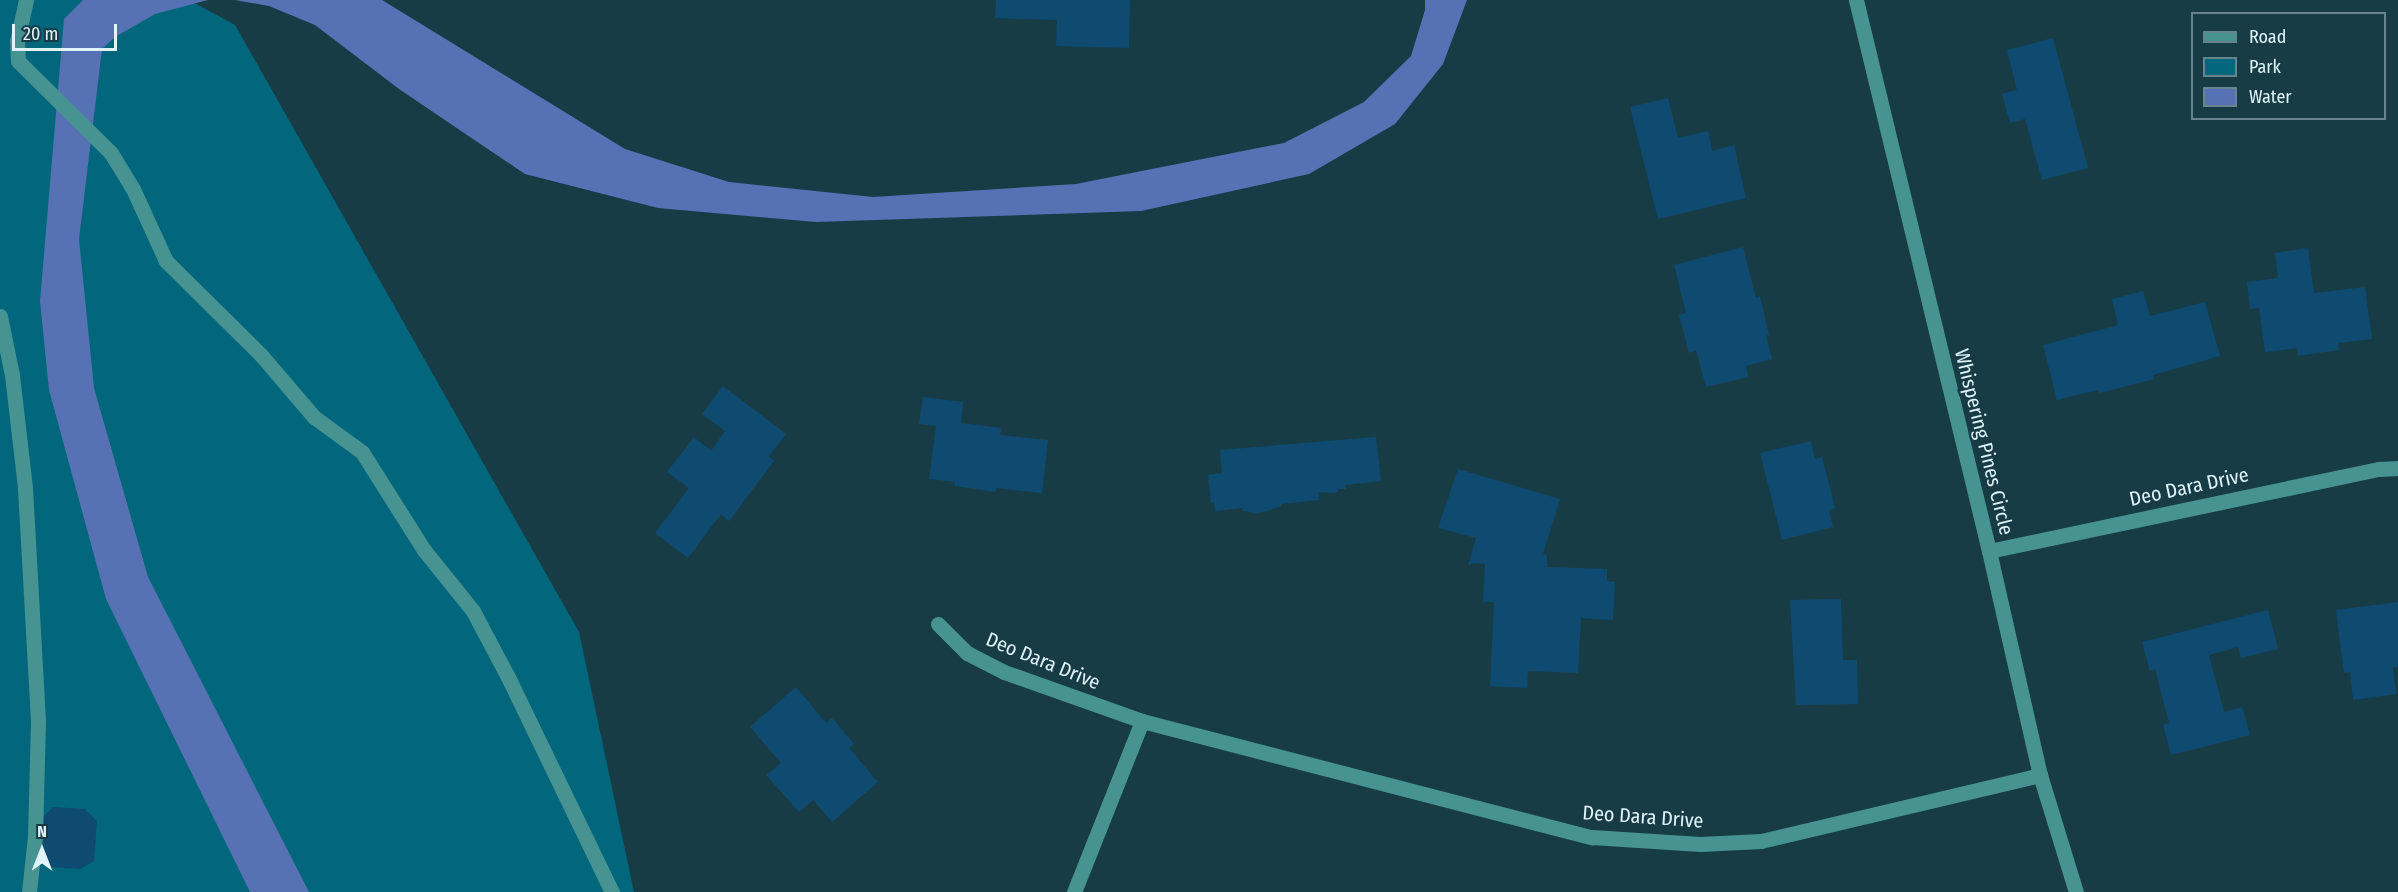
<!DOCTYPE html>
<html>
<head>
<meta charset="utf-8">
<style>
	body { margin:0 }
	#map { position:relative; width:2398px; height:892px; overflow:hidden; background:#173c46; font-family:"Fira Sans Condensed",sans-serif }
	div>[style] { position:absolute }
	.green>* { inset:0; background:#02677c }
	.water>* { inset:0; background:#5772b4 }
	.building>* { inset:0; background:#0f4b70 }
	.minor>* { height:15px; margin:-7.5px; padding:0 7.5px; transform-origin:7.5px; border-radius:7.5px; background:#479392 }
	span { translate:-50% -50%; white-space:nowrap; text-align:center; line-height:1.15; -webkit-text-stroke:5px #173c46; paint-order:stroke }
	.street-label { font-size:20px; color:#dff3f9 }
	.legend { position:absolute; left:2191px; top:12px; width:195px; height:108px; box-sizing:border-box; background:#173c46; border:2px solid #67858e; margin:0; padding:8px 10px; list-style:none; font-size:18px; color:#dff3f9 }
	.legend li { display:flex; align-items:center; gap:12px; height:30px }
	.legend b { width:30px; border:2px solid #67858e }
	.north { position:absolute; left:12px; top:820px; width:60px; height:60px; -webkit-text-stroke:4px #173c46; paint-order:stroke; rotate:0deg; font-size:16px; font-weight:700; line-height:24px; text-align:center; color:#dff3f9 }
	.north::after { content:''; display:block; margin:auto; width:21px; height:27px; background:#dff3f9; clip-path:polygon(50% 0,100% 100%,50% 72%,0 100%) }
	.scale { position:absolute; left:12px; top:24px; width:105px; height:27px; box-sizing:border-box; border:3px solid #dff3f9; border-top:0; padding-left:8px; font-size:18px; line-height:21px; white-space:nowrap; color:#dff3f9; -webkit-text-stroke:4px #173c46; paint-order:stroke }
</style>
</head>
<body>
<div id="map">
	<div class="green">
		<div style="clip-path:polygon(0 0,189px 0,235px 25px,579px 632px,634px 892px,0 892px)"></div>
	</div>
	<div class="water">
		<div style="clip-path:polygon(83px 0,208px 0,155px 14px,115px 37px,102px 49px,79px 239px,94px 388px,148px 577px,309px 892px,250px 892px,106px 599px,49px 390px,40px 301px,64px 19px)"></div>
		<div style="clip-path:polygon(235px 0,382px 0,625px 149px,729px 182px,873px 197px,1076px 184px,1284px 143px,1364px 102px,1411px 56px,1425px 10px,1425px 0,1467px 0,1443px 64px,1395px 124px,1309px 174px,1141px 211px,816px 222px,658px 208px,525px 174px,399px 89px,315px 25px,269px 6px)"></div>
	</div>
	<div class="building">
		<div style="clip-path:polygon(996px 0,1130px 0,1129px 48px,1056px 46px,1057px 20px,995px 18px)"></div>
		<div style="clip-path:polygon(2053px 38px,2088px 168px,2042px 180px,2025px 119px,2010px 123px,2002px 94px,2017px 90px,2007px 50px)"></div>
		<div style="clip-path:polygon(1668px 98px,1678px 138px,1708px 131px,1712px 151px,1734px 145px,1746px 198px,1658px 219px,1630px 107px)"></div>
		<div style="clip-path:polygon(1743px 247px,1756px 298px,1760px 296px,1769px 335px,1766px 336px,1772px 359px,1746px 366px,1748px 377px,1706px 387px,1696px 350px,1689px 353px,1679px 315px,1686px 313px,1674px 265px)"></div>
		<div style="clip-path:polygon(2308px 248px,2314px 293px,2365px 287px,2372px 339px,2338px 343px,2339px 350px,2298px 356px,2297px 348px,2265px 352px,2259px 308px,2250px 309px,2247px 282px,2278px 278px,2275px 253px)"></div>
		<div style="clip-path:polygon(2143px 291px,2150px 316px,2205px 302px,2220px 356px,2153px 375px,2154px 379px,2099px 393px,2098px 390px,2057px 400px,2043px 345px,2118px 325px,2112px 299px)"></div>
		<div style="clip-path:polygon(723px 386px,786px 434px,769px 456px,774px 461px,729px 521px,721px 514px,688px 558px,655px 533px,689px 488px,667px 472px,694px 437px,711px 451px,725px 431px,702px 414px)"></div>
		<div style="clip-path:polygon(923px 397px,963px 402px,961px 423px,1001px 428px,1000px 435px,1048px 440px,1042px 493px,996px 488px,996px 492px,955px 486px,955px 482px,929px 479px,936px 426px,919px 424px)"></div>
		<div style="clip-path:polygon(1376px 437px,1381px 481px,1345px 485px,1346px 489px,1339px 489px,1336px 493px,1318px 492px,1319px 500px,1281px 504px,1281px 506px,1267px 511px,1256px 513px,1243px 511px,1243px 508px,1215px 511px,1214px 502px,1211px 503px,1208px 475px,1222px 473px,1220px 450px)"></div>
		<div style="clip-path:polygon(1811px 441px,1815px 459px,1822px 457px,1835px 508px,1829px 510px,1833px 527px,1782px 540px,1760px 453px)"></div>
		<div style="clip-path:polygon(1458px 469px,1560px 499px,1543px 554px,1547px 555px,1547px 567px,1607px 569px,1607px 581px,1615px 582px,1613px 620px,1581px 618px,1578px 673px,1528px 671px,1527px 688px,1490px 686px,1494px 602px,1483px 602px,1485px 564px,1473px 563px,1468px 566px,1476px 538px,1438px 528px)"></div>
		<div style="clip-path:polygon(1841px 599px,1843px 660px,1857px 660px,1858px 704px,1796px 705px,1790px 600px)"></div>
		<div style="clip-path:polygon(2398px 602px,2398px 667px,2393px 667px,2396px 694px,2353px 700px,2350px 672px,2344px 673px,2336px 610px)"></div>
		<div style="clip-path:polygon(2268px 610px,2278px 649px,2241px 658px,2238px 647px,2209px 655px,2224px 712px,2242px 707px,2250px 735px,2171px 755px,2163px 725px,2169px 723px,2155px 669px,2150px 671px,2142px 642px)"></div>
		<div style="clip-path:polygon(796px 687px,826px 723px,832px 718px,854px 744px,849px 748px,878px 782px,832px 822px,813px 800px,799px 812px,766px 775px,781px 763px,750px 727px)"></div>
		<div style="clip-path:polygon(53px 807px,85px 809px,97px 821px,94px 861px,80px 869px,49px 867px,40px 855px,42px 818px)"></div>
	</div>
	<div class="minor">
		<div style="left:26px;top:0;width:42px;rotate:102.4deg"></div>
		<div style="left:17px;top:41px;width:20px;rotate:87deg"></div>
		<div style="left:18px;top:61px;width:131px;rotate:44.7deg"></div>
		<div style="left:111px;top:153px;width:42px;rotate:58.6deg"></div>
		<div style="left:133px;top:189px;width:79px;rotate:65.4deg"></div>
		<div style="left:166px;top:261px;width:134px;rotate:44.7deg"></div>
		<div style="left:261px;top:355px;width:82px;rotate:49.5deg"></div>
		<div style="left:314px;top:417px;width:59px;rotate:36.1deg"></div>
		<div style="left:362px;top:452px;width:116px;rotate:57.7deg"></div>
		<div style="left:424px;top:550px;width:78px;rotate:51.2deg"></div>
		<div style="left:473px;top:611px;width:75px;rotate:62.1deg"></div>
		<div style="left:508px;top:677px;width:239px;rotate:64.2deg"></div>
		<div style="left:1856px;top:0;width:567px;rotate:76.43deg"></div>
		<div style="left:1989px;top:551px;width:230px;rotate:77.2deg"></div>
		<div style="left:2040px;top:775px;width:122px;rotate:72.9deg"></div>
		<div style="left:0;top:316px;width:60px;rotate:78.5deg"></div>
		<div style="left:12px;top:375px;width:114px;rotate:83.4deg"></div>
		<div style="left:25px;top:488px;width:234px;rotate:86.8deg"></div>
		<div style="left:38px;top:722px;width:114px;rotate:91.5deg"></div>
		<div style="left:35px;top:836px;width:56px;rotate:96.1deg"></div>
		<div style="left:1989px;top:551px;width:399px;rotate:-11.9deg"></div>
		<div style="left:2379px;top:469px;width:19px;rotate:-3deg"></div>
		<div style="left:938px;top:624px;width:41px;rotate:45deg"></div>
		<div style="left:967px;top:653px;width:42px;rotate:27.2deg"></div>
		<div style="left:1004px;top:672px;width:146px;rotate:19.5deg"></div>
		<div style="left:1142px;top:721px;width:465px;rotate:14.5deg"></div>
		<div style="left:1592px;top:837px;width:108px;rotate:3.7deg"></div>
		<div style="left:1700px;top:844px;width:61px;rotate:-2.8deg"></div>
		<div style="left:1761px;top:841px;width:287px;rotate:-13.3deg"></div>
		<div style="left:1074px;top:892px;width:184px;rotate:-68.3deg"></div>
	</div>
	<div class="street-label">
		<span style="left:1984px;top:442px;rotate:76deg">Whispering Pines Circle</span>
		<span style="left:2189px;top:487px;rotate:-12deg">Deo Dara Drive</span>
		<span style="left:1043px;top:661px;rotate:22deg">Deo Dara Drive</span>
		<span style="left:1643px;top:817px;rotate:4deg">Deo Dara Drive</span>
	</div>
	<ul class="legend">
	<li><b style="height:8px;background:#479392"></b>Road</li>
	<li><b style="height:16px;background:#02677c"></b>Park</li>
	<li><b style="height:16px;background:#5772b4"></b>Water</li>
	</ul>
	<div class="north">N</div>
	<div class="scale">20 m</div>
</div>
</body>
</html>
